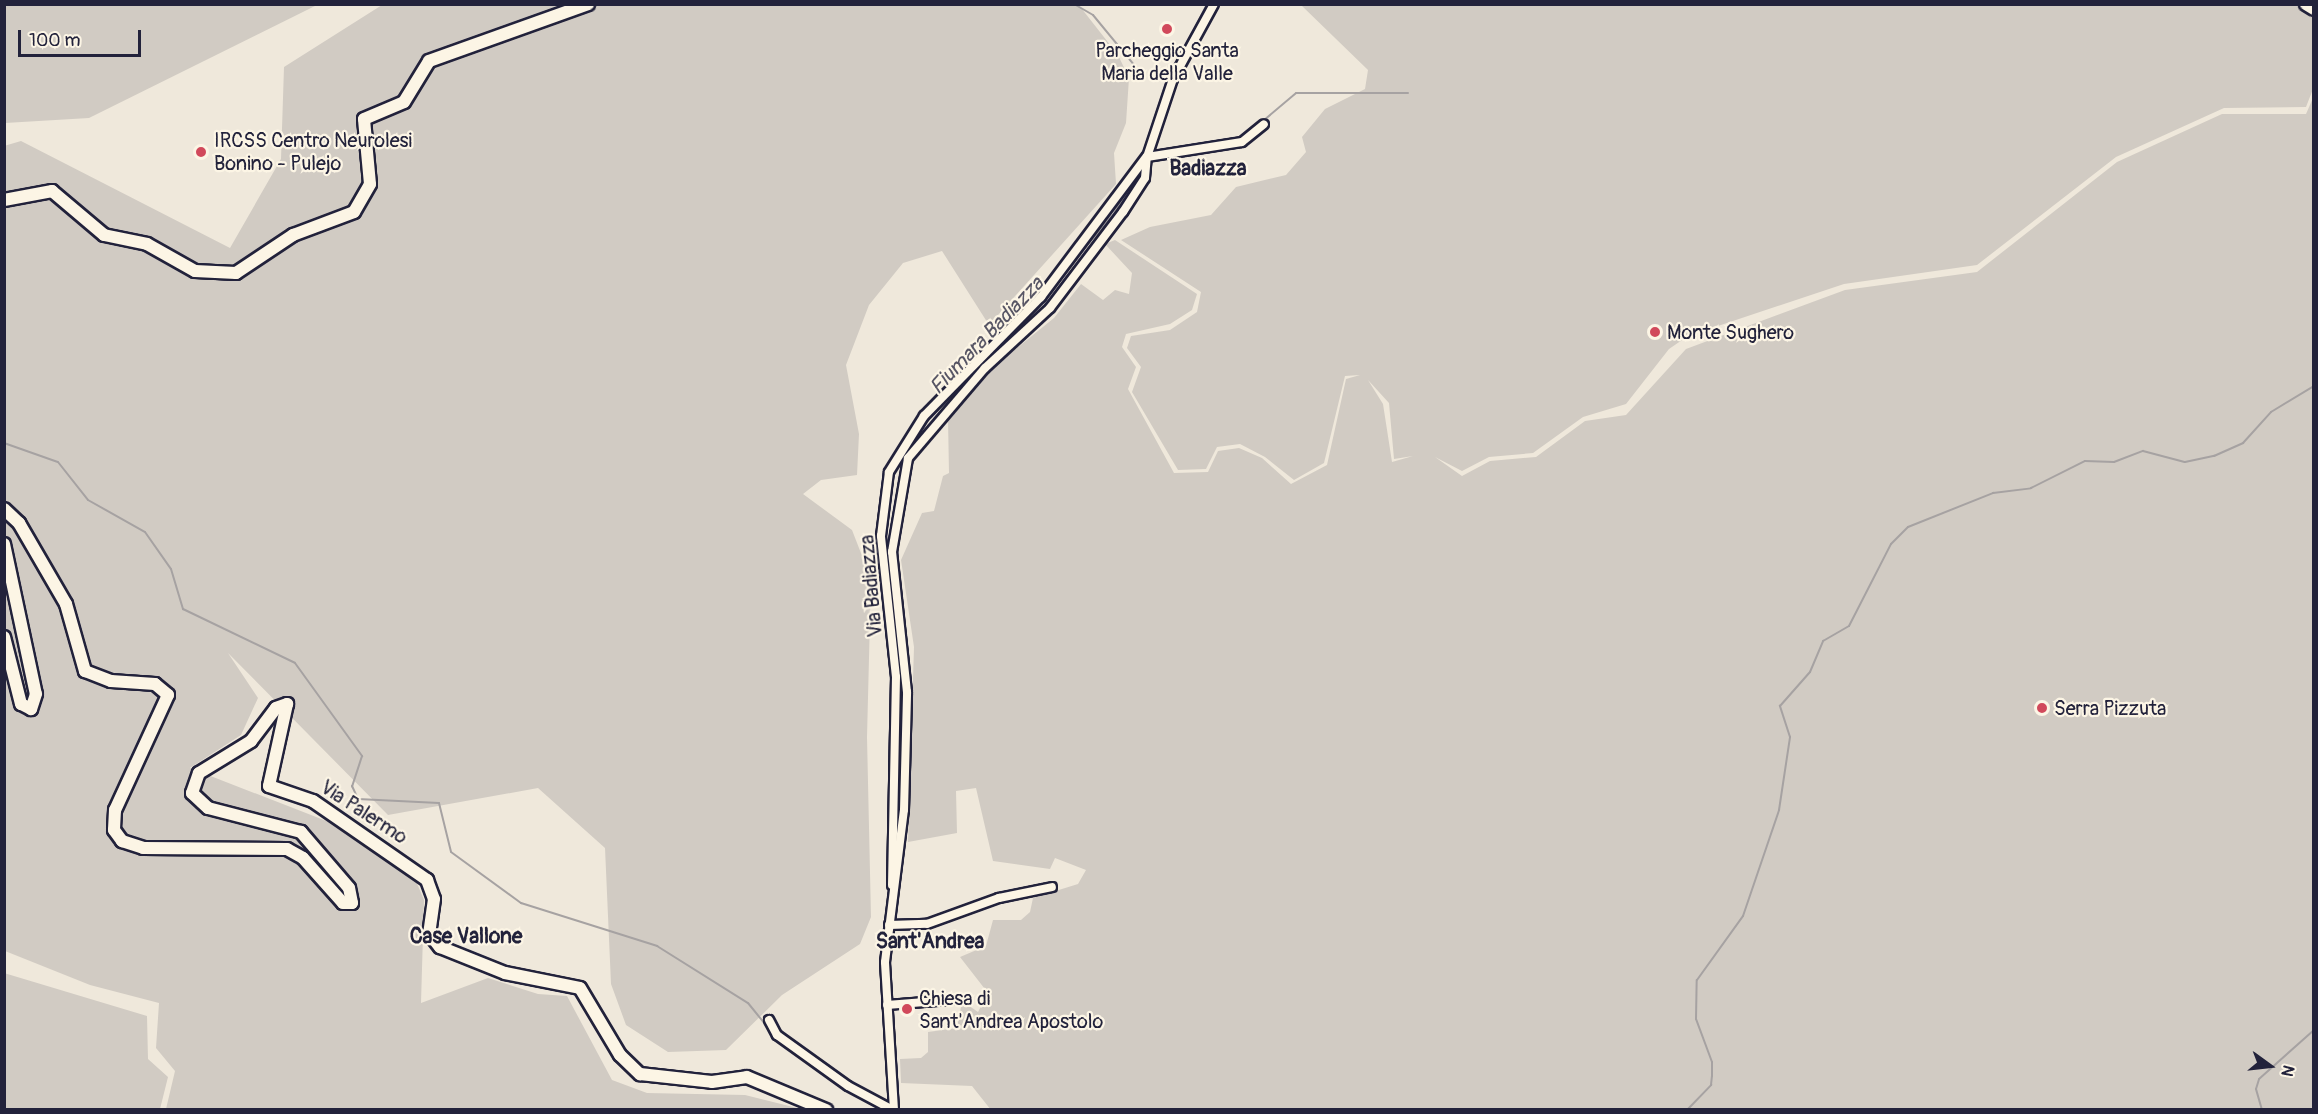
<!DOCTYPE html>
<html>
<head>
<meta charset="utf-8">
<style>
	body { margin:0 }
	#map { position:relative; width:2318px; height:1114px; overflow:hidden; background:#efe8db; font-family:Pangolin,sans-serif }
	div>[style] { position:absolute }
	.green>* { inset:0; background:#d1cbc3 }
	.stream>* { height:2px; margin:-1px; padding:0 1px; transform-origin:1px; border-radius:1px; background:#a6a2a2 }
	.roads { filter:drop-shadow(2px 0 #22223b) drop-shadow(-2px 0 #22223b) drop-shadow(0 2px #22223b) drop-shadow(0 -2px #22223b) }
	.street>* { height:8px; margin:-4px; padding:0 4px; transform-origin:4px; border-radius:4px; background:#fcf5e5 }
	.secondary>* { height:12px; margin:-6px; padding:0 6px; transform-origin:6px; border-radius:6px; background:#fcf5e5 }
	.dots>* { width:16px; height:16px; translate:-50% -50%; box-sizing:border-box; border:3px solid #fcf5e5; border-radius:50% }
	span { translate:-50% -50%; white-space:nowrap; text-align:center; line-height:1.15; -webkit-text-stroke:4.5px #fcf5e5; paint-order:stroke }
	.poi-label { font-size:20px; color:#22223b }
	.left { translate:0 -50%; text-align:left }
	.street-label { font-size:20px; color:#22223b }
	.neighbourhood-label { font-size:21px; color:#22223b; font-weight:700 }
	.water-label { font-size:21px; color:#575564; font-style:italic }
	.frame { position:absolute; inset:0; border:6px solid #22223b; pointer-events:none }
	.north { position:absolute; left:2240px; top:1036px; width:60px; height:60px; -webkit-text-stroke:4px #fcf5e5; paint-order:stroke; rotate:105deg; font-size:16px; font-weight:700; line-height:24px; text-align:center; color:#22223b }
	.north::after { content:''; display:block; margin:auto; width:21px; height:27px; background:#22223b; clip-path:polygon(50% 0,100% 100%,50% 72%,0 100%) }
	.scale { position:absolute; left:18px; top:30px; width:123px; height:27px; box-sizing:border-box; border:3px solid #22223b; border-top:0; padding-left:8px; font-size:18px; line-height:21px; white-space:nowrap; color:#22223b; -webkit-text-stroke:4px #fcf5e5; paint-order:stroke }
</style>
</head>
<body>
<div id="map">
	<div class="green">
		<div style="clip-path:polygon(5px 4px,317px 4px,317px 5px,89px 118px,5px 123px)"></div>
		<div style="clip-path:polygon(1078px 4px,1118px 55px,1129px 78px,1126px 123px,1114px 153px,1116px 184px,989px 325px,942px 251px,903px 263px,869px 305px,846px 365px,859px 434px,857px 475px,821px 480px,803px 494px,852px 530px,871px 579px,867px 737px,871px 917px,860px 944px,782px 995px,726px 1050px,668px 1052px,626px 1025px,611px 984px,605px 848px,538px 788px,388px 815px,228px 653px,258px 698px,241px 735px,190px 768px,329px 822px,416px 881px,424px 900px,421px 1003px,488px 978px,538px 994px,567px 996px,612px 1080px,647px 1093px,745px 1095px,801px 1109px,166px 1109px,175px 1071px,156px 1048px,159px 1003px,90px 985px,5px 951px,4px 146px,21px 141px,230px 248px,281px 159px,284px 67px,382px 5px)"></div>
		<div style="clip-path:polygon(evenodd,1301px 5px,2313px 5px,2313px 89px,2306px 107px,2224px 108px,2116px 157px,1977px 265px,1844px 284px,1688px 336px,1669px 349px,1626px 404px,1583px 417px,1533px 453px,1489px 457px,1462px 471px,1435px 457px,1462px 476px,1490px 461px,1536px 457px,1585px 421px,1626px 415px,1686px 349px,1845px 290px,1977px 272px,2117px 162px,2222px 114px,2306px 114px,2313px 98px,2313px 1109px,991px 1110px,972px 1086px,901px 1083px,900px 1059px,921px 1058px,928px 1052px,928px 1032px,957px 1028px,962px 1001px,978px 1012px,988px 993px,960px 957px,986px 946px,993px 920px,1021px 920px,1030px 912px,1033px 898px,1078px 884px,1086px 870px,1055px 858px,1050px 869px,993px 861px,976px 788px,956px 791px,957px 833px,908px 842px,914px 647px,901px 560px,922px 513px,934px 511px,943px 476px,949px 473px,948px 419px,991px 369px,1054px 318px,1081px 284px,1103px 300px,1115px 290px,1129px 294px,1132px 273px,1105px 244px,1115px 240px,1197px 294px,1192px 310px,1170px 324px,1126px 334px,1122px 347px,1136px 367px,1128px 389px,1174px 473px,1208px 472px,1218px 451px,1239px 448px,1262px 458px,1291px 484px,1327px 465px,1346px 379px,1360px 375px,1345px 376px,1324px 463px,1294px 480px,1265px 457px,1240px 444px,1217px 447px,1206px 469px,1178px 470px,1132px 392px,1141px 367px,1127px 348px,1131px 336px,1170px 330px,1197px 312px,1201px 292px,1121px 240px,1150px 227px,1211px 215px,1236px 187px,1286px 175px,1306px 152px,1302px 137px,1325px 109px,1365px 89px,1368px 70px,1301px 5px,1368px 380px,1389px 403px,1394px 459px,1413px 456px,1392px 462px,1383px 404px,1368px 380px)"></div>
		<div style="clip-path:polygon(4px 973px,147px 1016px,148px 1059px,168px 1077px,160px 1109px,5px 1109px)"></div>
	</div>
	<div class="stream">
		<div style="left:1074px;top:4px;width:22px;rotate:30deg"></div>
		<div style="left:1093px;top:15px;width:65px;rotate:50.6deg"></div>
		<div style="left:1180px;top:58px;width:60px;rotate:-63.4deg"></div>
		<div style="left:1165px;top:86px;width:10px;rotate:-61deg"></div>
		<div style="left:1263px;top:121px;width:43px;rotate:-40.3deg"></div>
		<div style="left:1296px;top:93px;width:112px"></div>
		<div style="left:1014px;top:330px;width:152px;rotate:-49.3deg"></div>
		<div style="left:1113px;top:215px;width:40px;rotate:-58deg"></div>
		<div style="left:925px;top:423px;width:21px;rotate:-49deg"></div>
		<div style="left:4px;top:443px;width:57px;rotate:19.4deg"></div>
		<div style="left:58px;top:462px;width:48px;rotate:51.7deg"></div>
		<div style="left:88px;top:500px;width:65px;rotate:29.3deg"></div>
		<div style="left:145px;top:532px;width:45px;rotate:54.9deg"></div>
		<div style="left:171px;top:569px;width:42px;rotate:73.3deg"></div>
		<div style="left:183px;top:609px;width:124px;rotate:25.7deg"></div>
		<div style="left:295px;top:663px;width:115px;rotate:54.2deg"></div>
		<div style="left:362px;top:756px;width:32px;rotate:108deg"></div>
		<div style="left:352px;top:786px;width:14px;rotate:65deg"></div>
		<div style="left:358px;top:799px;width:81px;rotate:2.8deg"></div>
		<div style="left:439px;top:803px;width:50px;rotate:76.2deg"></div>
		<div style="left:451px;top:852px;width:87px;rotate:36.1deg"></div>
		<div style="left:521px;top:903px;width:143px;rotate:17.5deg"></div>
		<div style="left:657px;top:946px;width:107px;rotate:32.1deg"></div>
		<div style="left:748px;top:1003px;width:33px;rotate:51deg"></div>
		<div style="left:888px;top:522px;width:11px;rotate:-90deg"></div>
		<div style="left:893px;top:607px;width:36px;rotate:82deg"></div>
		<div style="left:897px;top:829px;width:153px;rotate:-88.5deg"></div>
		<div style="left:1687px;top:1110px;width:35px;rotate:-46deg"></div>
		<div style="left:1711px;top:1085px;width:9px;rotate:-84deg"></div>
		<div style="left:1712px;top:1076px;width:14px;rotate:-90deg"></div>
		<div style="left:1712px;top:1062px;width:46px;rotate:-110.4deg"></div>
		<div style="left:1696px;top:1019px;width:39px;rotate:-89deg"></div>
		<div style="left:1697px;top:980px;width:79px;rotate:-54.3deg"></div>
		<div style="left:1743px;top:916px;width:112px;rotate:-71.2deg"></div>
		<div style="left:1779px;top:810px;width:74px;rotate:-81.4deg"></div>
		<div style="left:1790px;top:737px;width:33px;rotate:-108deg"></div>
		<div style="left:1780px;top:706px;width:45px;rotate:-48.6deg"></div>
		<div style="left:1810px;top:672px;width:34px;rotate:-67deg"></div>
		<div style="left:1823px;top:641px;width:30px;rotate:-30deg"></div>
		<div style="left:1849px;top:626px;width:92px;rotate:-62.9deg"></div>
		<div style="left:1891px;top:544px;width:24px;rotate:-45deg"></div>
		<div style="left:1908px;top:527px;width:92px;rotate:-21.8deg"></div>
		<div style="left:1993px;top:493px;width:38px;rotate:-7deg"></div>
		<div style="left:2031px;top:488px;width:60px;rotate:-26.6deg"></div>
		<div style="left:2085px;top:461px;width:29px;rotate:2deg"></div>
		<div style="left:2114px;top:462px;width:31px;rotate:-21deg"></div>
		<div style="left:2143px;top:451px;width:43px;rotate:14.7deg"></div>
		<div style="left:2185px;top:462px;width:30px;rotate:-12deg"></div>
		<div style="left:2214px;top:456px;width:32px;rotate:-24deg"></div>
		<div style="left:2243px;top:443px;width:42px;rotate:-47.9deg"></div>
		<div style="left:2271px;top:412px;width:50px;rotate:-31.2deg"></div>
		<div style="left:2262px;top:1110px;width:22px;rotate:-106deg"></div>
		<div style="left:2256px;top:1089px;width:10px;rotate:-73deg"></div>
		<div style="left:2259px;top:1079px;width:74px;rotate:-41.7deg"></div>
	</div>
	<div class="roads">
		<div class="street">
			<div style="left:1147px;top:157px;width:96px;rotate:-9deg"></div>
			<div style="left:1242px;top:142px;width:28px;rotate:-39deg"></div>
			<div style="left:892px;top:885px;width:208px;rotate:-88.9deg"></div>
			<div style="left:896px;top:677px;width:142px;rotate:-96.1deg"></div>
			<div style="left:881px;top:536px;width:64px;rotate:-82.9deg"></div>
			<div style="left:889px;top:472px;width:66px;rotate:-58deg"></div>
			<div style="left:924px;top:416px;width:167px;rotate:-45.5deg"></div>
			<div style="left:1041px;top:297px;width:175px;rotate:-53.1deg"></div>
			<div style="left:889px;top:925px;width:38px;rotate:-2deg"></div>
			<div style="left:927px;top:924px;width:77px;rotate:-19.9deg"></div>
			<div style="left:999px;top:898px;width:54px;rotate:-11.7deg"></div>
			<div style="left:887px;top:1005px;width:63px;rotate:-4.5deg"></div>
			<div style="left:769px;top:1020px;width:17px;rotate:62deg"></div>
			<div style="left:777px;top:1035px;width:87px;rotate:35.7deg"></div>
			<div style="left:848px;top:1086px;width:51px;rotate:28.1deg"></div>
			<div style="left:894px;top:1110px;width:148px;rotate:-93.5deg"></div>
			<div style="left:885px;top:962px;width:153px;rotate:-82.9deg"></div>
			<div style="left:904px;top:810px;width:118px;rotate:-88.5deg"></div>
			<div style="left:907px;top:692px;width:141px;rotate:-96.1deg"></div>
			<div style="left:892px;top:552px;width:95px;rotate:-80.3deg"></div>
			<div style="left:908px;top:458px;width:118px;rotate:-49.5deg"></div>
			<div style="left:985px;top:368px;width:88px;rotate:-42.7deg"></div>
			<div style="left:1050px;top:308px;width:121px;rotate:-52.8deg"></div>
			<div style="left:1123px;top:212px;width:40px;rotate:-57.1deg"></div>
			<div style="left:1145px;top:178px;width:21px;rotate:-85deg"></div>
			<div style="left:1147px;top:157px;width:82px;rotate:-71.6deg"></div>
			<div style="left:1173px;top:79px;width:85px;rotate:-61.3deg"></div>
		</div>
		<div class="secondary">
			<div style="left:2306px;top:4px;width:9px;rotate:32deg"></div>
			<div style="left:4px;top:200px;width:49px;rotate:-10.6deg"></div>
			<div style="left:52px;top:191px;width:68px;rotate:40.2deg"></div>
			<div style="left:104px;top:235px;width:44px;rotate:11.8deg"></div>
			<div style="left:147px;top:244px;width:55px;rotate:29.4deg"></div>
			<div style="left:195px;top:271px;width:41px;rotate:2.8deg"></div>
			<div style="left:236px;top:273px;width:69px;rotate:-33.7deg"></div>
			<div style="left:293px;top:235px;width:65px;rotate:-20.7deg"></div>
			<div style="left:354px;top:212px;width:32px;rotate:-60deg"></div>
			<div style="left:370px;top:184px;width:65px;rotate:-95.3deg"></div>
			<div style="left:364px;top:119px;width:43px;rotate:-23deg"></div>
			<div style="left:404px;top:102px;width:48px;rotate:-58.6deg"></div>
			<div style="left:429px;top:61px;width:169px;rotate:-19.7deg"></div>
			<div style="left:4px;top:509px;width:21px;rotate:43deg"></div>
			<div style="left:19px;top:523px;width:94px;rotate:59.9deg"></div>
			<div style="left:66px;top:604px;width:70px;rotate:74.2deg"></div>
			<div style="left:85px;top:671px;width:28px;rotate:21deg"></div>
			<div style="left:111px;top:681px;width:44px;rotate:3.9deg"></div>
			<div style="left:155px;top:684px;width:17px;rotate:40deg"></div>
			<div style="left:168px;top:695px;width:127px;rotate:114.7deg"></div>
			<div style="left:115px;top:810px;width:20px;rotate:93deg"></div>
			<div style="left:114px;top:830px;width:14px;rotate:54deg"></div>
			<div style="left:122px;top:841px;width:22px;rotate:18deg"></div>
			<div style="left:143px;top:848px;width:144px;rotate:0.4deg"></div>
			<div style="left:287px;top:849px;width:18px;rotate:29deg"></div>
			<div style="left:303px;top:858px;width:60px;rotate:48.4deg"></div>
			<div style="left:343px;top:903px;width:9px"></div>
			<div style="left:352px;top:903px;width:15px;rotate:-101deg"></div>
			<div style="left:349px;top:888px;width:74px;rotate:-130.6deg"></div>
			<div style="left:301px;top:832px;width:96px;rotate:-165.5deg"></div>
			<div style="left:208px;top:808px;width:22px;rotate:-137deg"></div>
			<div style="left:192px;top:793px;width:21px;rotate:-71deg"></div>
			<div style="left:199px;top:773px;width:61px;rotate:-31.6deg"></div>
			<div style="left:251px;top:741px;width:41px;rotate:-52.9deg"></div>
			<div style="left:276px;top:708px;width:12px;rotate:-20deg"></div>
			<div style="left:287px;top:704px;width:84px;rotate:102.4deg"></div>
			<div style="left:269px;top:786px;width:46px;rotate:18.8deg"></div>
			<div style="left:313px;top:801px;width:139px;rotate:34.7deg"></div>
			<div style="left:427px;top:880px;width:20px;rotate:70deg"></div>
			<div style="left:434px;top:899px;width:34px;rotate:98deg"></div>
			<div style="left:429px;top:933px;width:18px;rotate:52deg"></div>
			<div style="left:440px;top:947px;width:70px;rotate:21.8deg"></div>
			<div style="left:505px;top:973px;width:76px;rotate:11.3deg"></div>
			<div style="left:580px;top:988px;width:78px;rotate:59.2deg"></div>
			<div style="left:620px;top:1055px;width:28px;rotate:44deg"></div>
			<div style="left:640px;top:1074px;width:72px;rotate:6.3deg"></div>
			<div style="left:712px;top:1082px;width:35px;rotate:-8deg"></div>
			<div style="left:747px;top:1077px;width:86px;rotate:22.7deg"></div>
			<div style="left:4px;top:544px;width:153px;rotate:78deg"></div>
			<div style="left:36px;top:694px;width:16px;rotate:108deg"></div>
			<div style="left:31px;top:709px;width:11px;rotate:-153deg"></div>
			<div style="left:21px;top:704px;width:69px;rotate:-104.2deg"></div>
		</div>
	</div>
	<div class="dots">
		<div style="left:1167px;top:29px;background:#d1495b"></div>
		<div style="left:201px;top:152px;background:#d1495b"></div>
		<div style="left:1655px;top:332px;background:#d1495b"></div>
		<div style="left:2042px;top:708px;background:#d1495b"></div>
		<div style="left:907px;top:1009px;background:#d1495b"></div>
	</div>
	<div class="poi-label">
		<span style="left:1167px;top:62px">Parcheggio Santa<br>Maria della Valle</span>
		<span class="left" style="left:214px;top:152px">IRCSS Centro Neurolesi<br>Bonino - Pulejo</span>
		<span class="left" style="left:1667px;top:332px">Monte Sughero</span>
		<span class="left" style="left:2054px;top:708px">Serra Pizzuta</span>
		<span class="left" style="left:919px;top:1010px">Chiesa di<br>Sant'Andrea Apostolo</span>
	</div>
	<div class="street-label">
		<span style="left:871px;top:586px;rotate:-95deg">Via Badiazza</span>
		<span style="left:364px;top:812px;rotate:33deg">Via Palermo</span>
	</div>
	<div class="neighbourhood-label">
		<span style="left:1208px;top:169px">Badiazza</span>
		<span style="left:466px;top:937px">Case Vallone</span>
		<span style="left:930px;top:942px">Sant'Andrea</span>
	</div>
	<div class="water-label">
		<span style="left:987px;top:336px;rotate:-46deg">Fiumara Badiazza</span>
	</div>
	<div class="frame"></div>
	<div class="north">N</div>
	<div class="scale">100 m</div>
</div>
</body>
</html>
